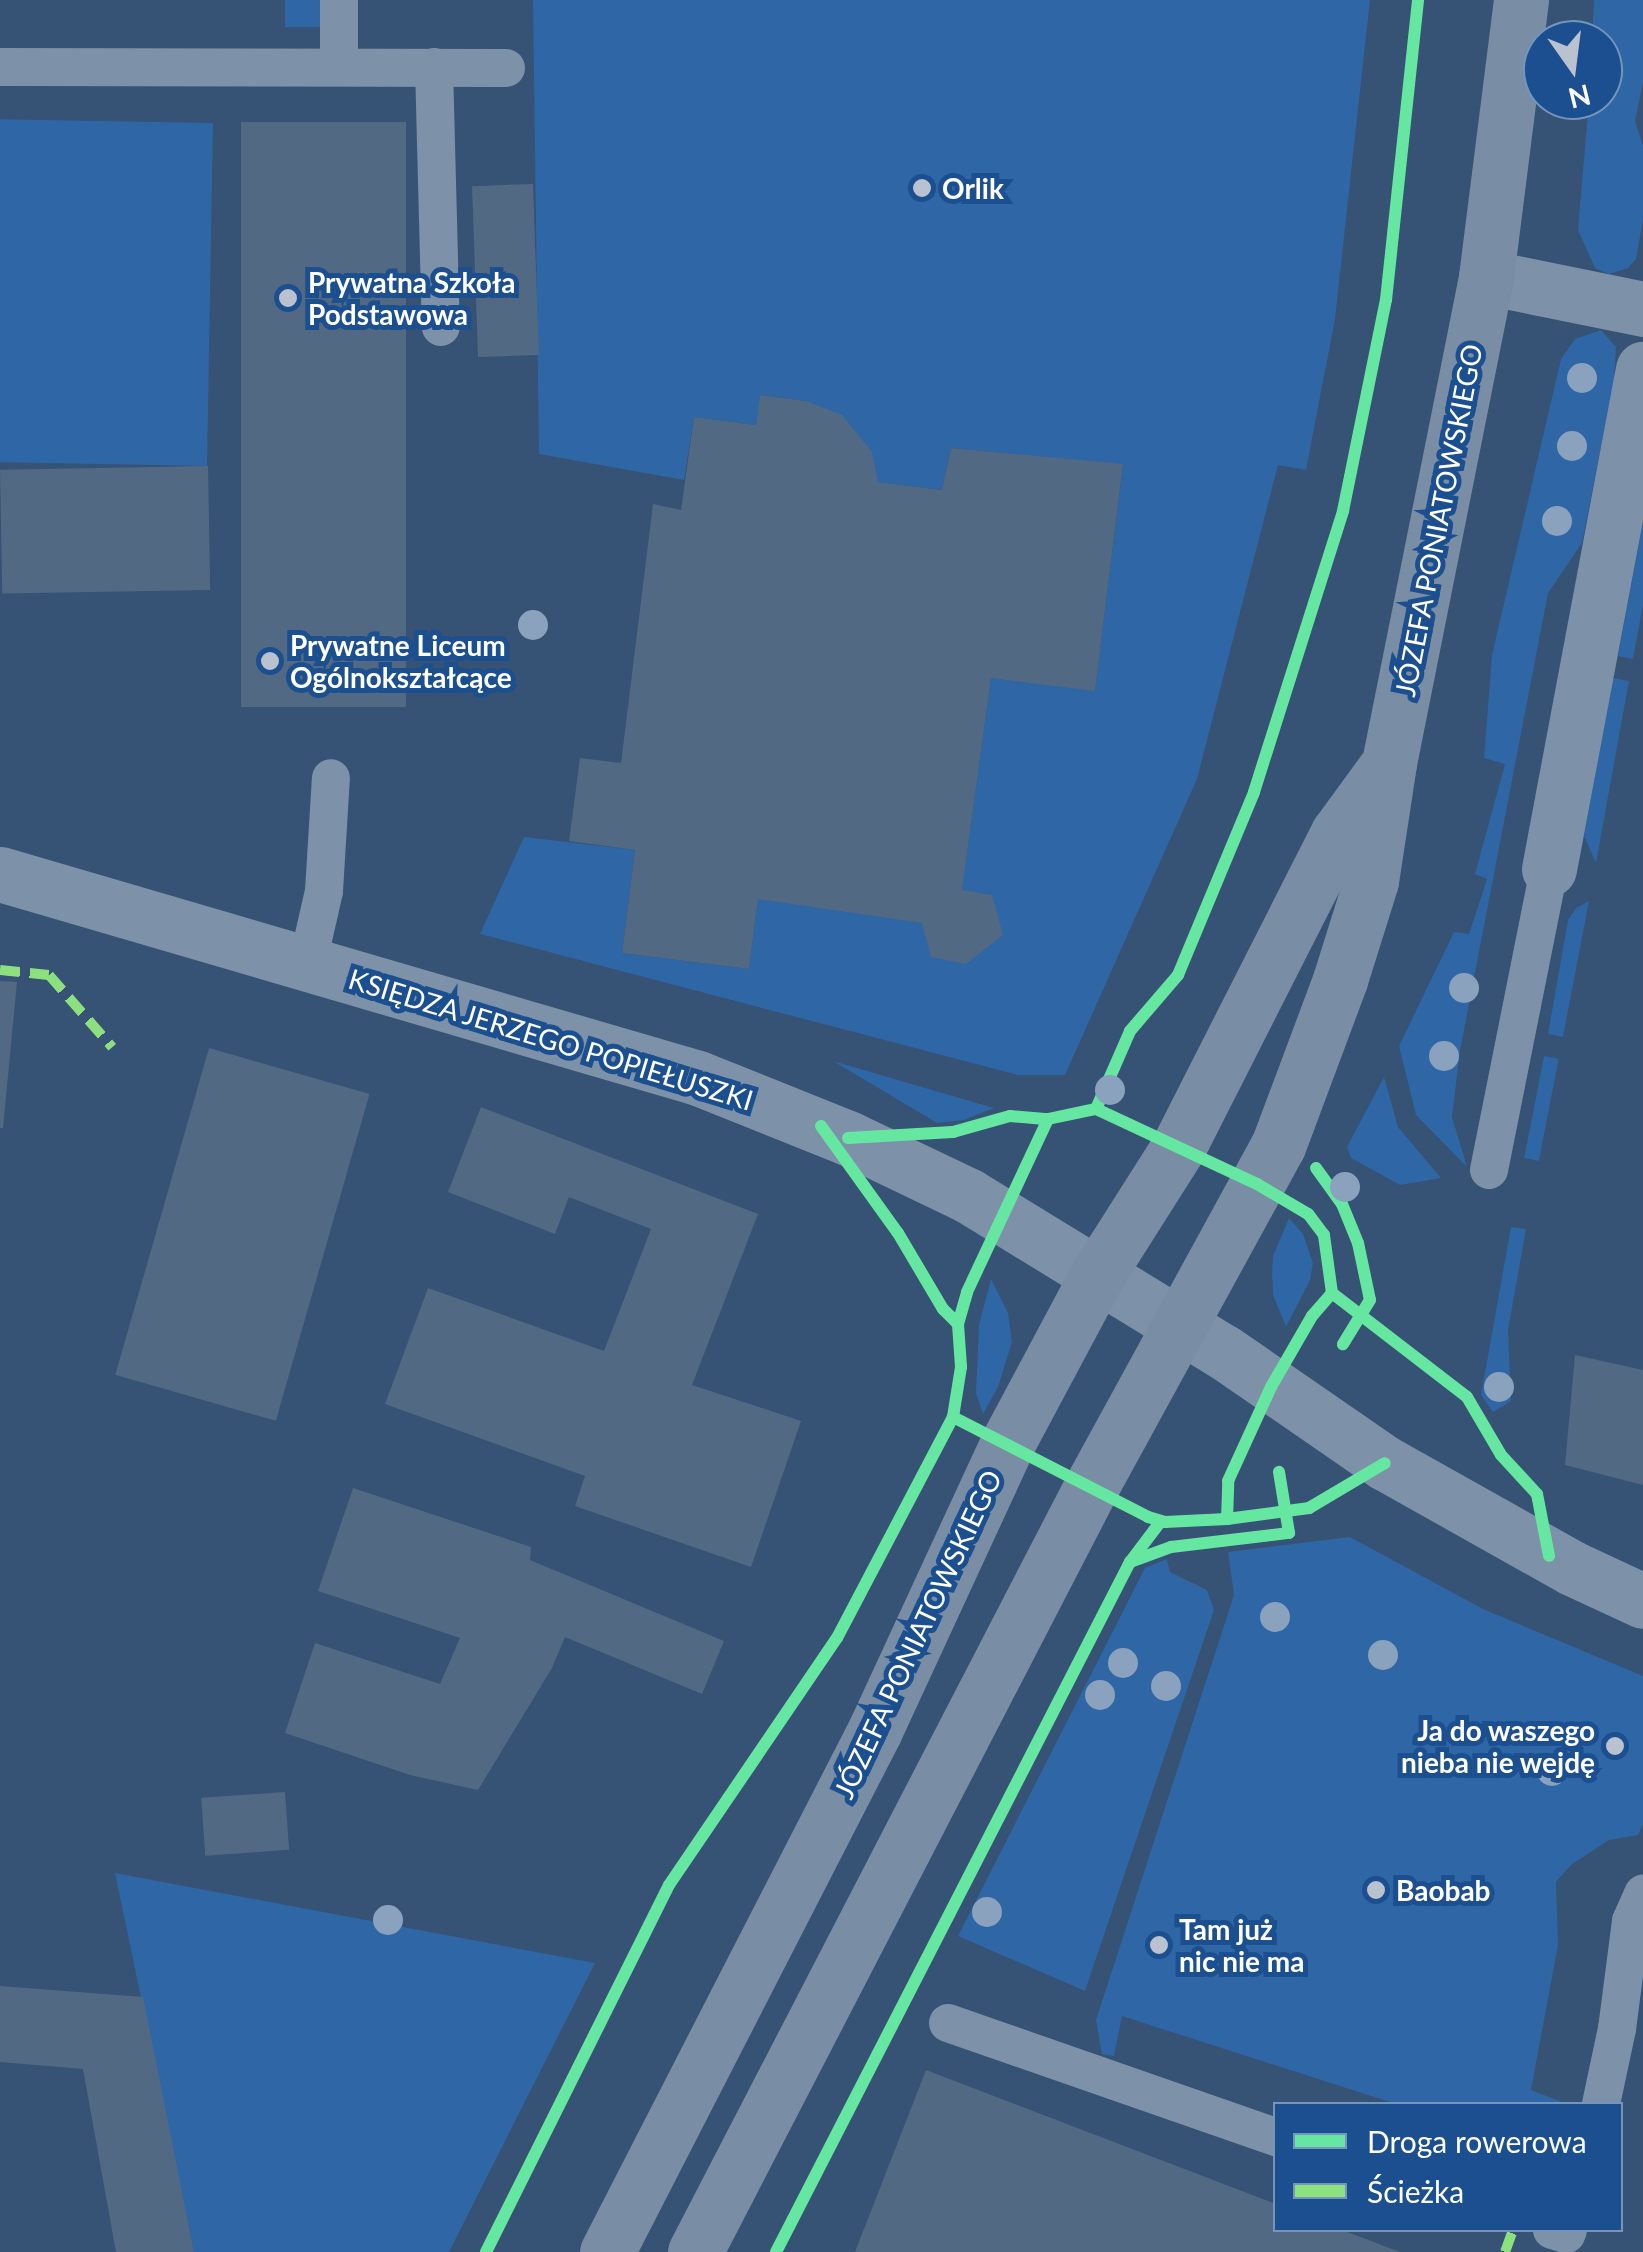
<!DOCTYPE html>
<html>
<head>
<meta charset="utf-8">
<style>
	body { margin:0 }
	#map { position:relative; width:1643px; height:2252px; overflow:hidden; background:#365274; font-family:Lato,sans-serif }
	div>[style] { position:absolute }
	.green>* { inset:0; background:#2f66a5; transform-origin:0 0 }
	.building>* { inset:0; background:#526984; transform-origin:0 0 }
	.lane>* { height:38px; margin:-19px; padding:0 19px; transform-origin:19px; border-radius:19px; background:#7d92a8 }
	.street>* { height:55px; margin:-27.5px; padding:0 27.5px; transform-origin:27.5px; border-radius:27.5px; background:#7d92a8 }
	.secondary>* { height:55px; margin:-27.5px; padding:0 27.5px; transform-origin:27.5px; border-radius:27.5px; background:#798da4 }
	.quiet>* { height:10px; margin-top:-5px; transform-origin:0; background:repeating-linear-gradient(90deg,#8de07e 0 20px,transparent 0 30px) }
	.cycleway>* { height:12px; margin:-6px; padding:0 6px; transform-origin:6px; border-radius:6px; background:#66e7a1 }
	.trees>* { width:30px; height:30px; margin:-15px; border-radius:50%; background:#8aa2be }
	.dots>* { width:28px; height:28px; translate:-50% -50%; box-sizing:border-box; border:5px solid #1b4f8f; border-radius:50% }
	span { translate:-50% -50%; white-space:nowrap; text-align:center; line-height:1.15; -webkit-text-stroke:10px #1b4f8f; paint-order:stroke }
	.poi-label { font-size:28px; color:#fff; font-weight:700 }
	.left { translate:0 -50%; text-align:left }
	.right { translate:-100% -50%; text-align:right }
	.street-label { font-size:28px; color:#fff }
	.legend { position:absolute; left:1273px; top:2102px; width:350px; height:130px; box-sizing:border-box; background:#1b4f8f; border:2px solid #7695bc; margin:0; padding:12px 18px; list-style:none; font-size:30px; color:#fff }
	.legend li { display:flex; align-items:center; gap:20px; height:50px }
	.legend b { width:50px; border:2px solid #7695bc }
	.north { position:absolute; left:1523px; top:20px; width:100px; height:100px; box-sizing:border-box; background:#1b4f8f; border:2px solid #7695bc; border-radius:50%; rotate:166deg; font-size:28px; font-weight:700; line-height:40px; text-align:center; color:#fff }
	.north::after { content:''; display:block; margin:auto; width:35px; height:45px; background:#b9c2ce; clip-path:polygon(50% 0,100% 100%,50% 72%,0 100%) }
</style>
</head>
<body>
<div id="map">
	<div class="green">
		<div style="left:285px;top:0;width:40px;height:27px"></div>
		<div style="clip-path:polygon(533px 0,1370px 0,1335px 319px,1306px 470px,1278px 465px,1197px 779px,1065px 1075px,1018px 1075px,480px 934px,524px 837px,635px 850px,622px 953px,749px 969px,758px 899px,962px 889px,991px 678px,1095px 690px,1123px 465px,951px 448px,942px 490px,878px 482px,806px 401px,761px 395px,756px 425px,694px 417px,684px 480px,539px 454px)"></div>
		<div style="clip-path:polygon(1594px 0,1643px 0,1643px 82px,1635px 121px,1643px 146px,1643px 220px,1636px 259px,1628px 268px,1609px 274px,1595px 268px,1578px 230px,1589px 100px,1603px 100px,1603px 40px,1592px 40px)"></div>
		<div style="left:213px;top:123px;width:343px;height:213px;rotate:91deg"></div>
		<div style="clip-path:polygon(1601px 330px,1616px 347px,1614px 381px,1582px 543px,1548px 593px,1460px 1051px,1452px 1117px,1467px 1167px,1416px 1115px,1399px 1046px,1454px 932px,1469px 934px,1487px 879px,1475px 874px,1505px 764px,1484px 758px,1492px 655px,1561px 359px,1575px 339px)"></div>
		<div style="clip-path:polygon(1643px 522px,1643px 605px,1633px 659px,1618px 656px)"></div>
		<div style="clip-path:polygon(1613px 678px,1629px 681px,1596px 863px,1584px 836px)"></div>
		<div style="clip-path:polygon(1589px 901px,1563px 1037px,1548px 1034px,1568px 920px,1576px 908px)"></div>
		<div style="left:1544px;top:1056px;width:15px;height:104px;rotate:11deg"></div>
		<div style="clip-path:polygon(833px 1061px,994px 1108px,964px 1120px,937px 1123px)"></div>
		<div style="clip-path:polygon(1384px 1077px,1398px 1127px,1441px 1178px,1400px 1185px,1351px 1158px,1347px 1147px)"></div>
		<div style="clip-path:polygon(1289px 1218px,1303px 1234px,1313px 1263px,1310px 1280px,1286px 1327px,1273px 1295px,1272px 1274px,1273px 1256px)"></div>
		<div style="clip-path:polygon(1511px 1227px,1526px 1229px,1508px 1330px,1511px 1401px,1493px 1412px,1481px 1395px)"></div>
		<div style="clip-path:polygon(991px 1279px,1008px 1313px,1012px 1342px,998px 1387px,983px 1414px,976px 1393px,979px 1325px)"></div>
		<div style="clip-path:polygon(1350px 1537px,1483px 1609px,1643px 1676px,1643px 1824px,1638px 1835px,1609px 1840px,1571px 1865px,1556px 1882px,1558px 1945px,1531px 2090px,1567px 2104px,1396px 2104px,1122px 2016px,1114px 2056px,1102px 2054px,1096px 2020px,1234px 1595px,1228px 1552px)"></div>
		<div style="clip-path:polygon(1167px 1559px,1170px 1572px,1207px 1590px,1214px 1610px,1085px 1991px,958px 1936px,1145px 1568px)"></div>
		<div style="clip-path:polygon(115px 1873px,595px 1963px,449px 2252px,194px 2252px)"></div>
	</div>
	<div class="building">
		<div style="left:406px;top:122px;width:585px;height:165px;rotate:90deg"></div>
		<div style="left:533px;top:184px;width:171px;height:61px;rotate:88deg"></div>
		<div style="clip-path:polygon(760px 395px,806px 401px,842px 415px,872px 452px,878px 482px,942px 490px,951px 448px,1123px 464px,1095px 691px,991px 678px,962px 890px,992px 895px,1003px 935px,966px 964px,931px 957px,922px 923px,758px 899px,749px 969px,622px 953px,635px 850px,569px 841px,580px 758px,621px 763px,653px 504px,681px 510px,694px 417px,756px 425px)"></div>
		<div style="left:208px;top:466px;width:124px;height:208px;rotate:89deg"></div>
		<div style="clip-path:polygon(0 981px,17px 982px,3px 1128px,0 1128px)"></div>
		<div style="left:209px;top:1048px;width:167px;height:340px;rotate:16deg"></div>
		<div style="clip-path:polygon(481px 1107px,758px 1214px,692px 1385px,801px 1421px,751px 1567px,575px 1506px,585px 1476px,385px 1404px,428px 1288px,604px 1351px,651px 1229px,569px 1197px,555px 1234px,448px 1192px)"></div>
		<div style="clip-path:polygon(1575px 1355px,1643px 1370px,1643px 1485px,1565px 1465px)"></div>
		<div style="clip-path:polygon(353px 1488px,531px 1547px,530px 1560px,724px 1641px,702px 1694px,565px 1637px,552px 1668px,478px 1790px,410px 1775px,285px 1733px,315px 1643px,440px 1684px,460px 1638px,318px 1591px)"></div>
		<div style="left:285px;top:1792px;width:58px;height:84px;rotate:86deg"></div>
		<div style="clip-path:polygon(0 1986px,143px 1997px,194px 2252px,116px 2252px,83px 2069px,0 2062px)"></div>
		<div style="clip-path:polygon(926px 2070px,1276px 2204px,1276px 2230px,1342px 2230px,1400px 2252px,855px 2252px)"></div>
	</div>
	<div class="lane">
		<div style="left:339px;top:0;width:66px;rotate:90deg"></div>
		<div style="left:0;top:67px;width:506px;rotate:0.11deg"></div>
		<div style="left:434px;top:67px;width:260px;rotate:88.5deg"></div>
		<div style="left:307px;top:966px;width:77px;rotate:-77.2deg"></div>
		<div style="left:324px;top:891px;width:113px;rotate:-86.5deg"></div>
		<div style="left:1489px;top:1170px;width:307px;rotate:-78.7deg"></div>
		<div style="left:948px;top:2023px;width:347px;rotate:19.2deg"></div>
		<div style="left:1601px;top:2104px;width:77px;rotate:-78deg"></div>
		<div style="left:1617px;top:2029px;width:109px;rotate:-82.6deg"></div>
		<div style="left:1631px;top:1921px;width:30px;rotate:-66deg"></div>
		<div style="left:1552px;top:2230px;width:15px;rotate:16deg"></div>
		<div style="left:1566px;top:2234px;width:4px;rotate:-63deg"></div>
	</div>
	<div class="street">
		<div style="left:1486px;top:277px;width:160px;rotate:11.5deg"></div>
		<div style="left:1549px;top:869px;width:509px;rotate:-79.35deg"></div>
		<div style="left:0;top:874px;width:727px;rotate:16.29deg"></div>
		<div style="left:698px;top:1078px;width:162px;rotate:21.8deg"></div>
		<div style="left:848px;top:1138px;width:134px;rotate:25.6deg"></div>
		<div style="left:969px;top:1196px;width:299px;rotate:31.5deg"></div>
		<div style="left:1224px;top:1352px;width:196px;rotate:34.6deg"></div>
		<div style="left:1385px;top:1463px;width:214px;rotate:29.3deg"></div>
		<div style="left:1572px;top:1568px;width:78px;rotate:24.9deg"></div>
	</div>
	<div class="secondary">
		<div style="left:607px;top:2252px;width:587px;rotate:-62.82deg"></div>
		<div style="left:875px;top:1730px;width:315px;rotate:-65.2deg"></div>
		<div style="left:1007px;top:1444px;width:189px;rotate:-61.9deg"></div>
		<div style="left:1096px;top:1277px;width:155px;rotate:-57.6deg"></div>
		<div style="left:1179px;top:1146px;width:351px;rotate:-63.1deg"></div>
		<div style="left:1338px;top:833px;width:78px;rotate:-53.9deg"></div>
		<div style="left:695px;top:2252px;width:859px;rotate:-62.63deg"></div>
		<div style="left:1090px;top:1489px;width:391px;rotate:-61.3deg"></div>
		<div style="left:1278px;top:1146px;width:177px;rotate:-69.5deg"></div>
		<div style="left:1340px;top:980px;width:104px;rotate:-72.6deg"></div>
		<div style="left:1371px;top:881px;width:119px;rotate:-81.3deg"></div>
		<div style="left:1389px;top:763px;width:496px;rotate:-78.7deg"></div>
		<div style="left:1486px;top:277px;width:279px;rotate:-82.8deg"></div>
	</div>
	<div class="quiet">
		<div style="left:0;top:970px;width:49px;rotate:5.8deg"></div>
		<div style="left:49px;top:975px;width:96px;rotate:48.8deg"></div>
		<div style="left:1505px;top:2252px;width:23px;rotate:-70deg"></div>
	</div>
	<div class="cycleway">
		<div style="left:821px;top:1126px;width:132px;rotate:54.3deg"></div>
		<div style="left:898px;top:1233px;width:88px;rotate:59.4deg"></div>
		<div style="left:943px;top:1309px;width:21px;rotate:45deg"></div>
		<div style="left:848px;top:1138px;width:105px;rotate:-3.3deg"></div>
		<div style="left:953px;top:1132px;width:59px;rotate:-15.7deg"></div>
		<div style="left:1010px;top:1116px;width:38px;rotate:5deg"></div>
		<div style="left:1316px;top:1168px;width:44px;rotate:54.2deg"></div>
		<div style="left:1342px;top:1204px;width:42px;rotate:67.7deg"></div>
		<div style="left:1358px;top:1243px;width:58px;rotate:78.1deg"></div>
		<div style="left:1370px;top:1300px;width:52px;rotate:121.5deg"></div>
		<div style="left:1332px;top:1293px;width:170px;rotate:37.6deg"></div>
		<div style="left:1467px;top:1397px;width:67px;rotate:59.6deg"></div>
		<div style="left:1501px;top:1455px;width:53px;rotate:47.3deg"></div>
		<div style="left:1537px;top:1494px;width:63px;rotate:79deg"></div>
		<div style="left:953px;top:1417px;width:219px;rotate:27.1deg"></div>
		<div style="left:1148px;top:1517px;width:18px;rotate:16deg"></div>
		<div style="left:1165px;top:1522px;width:62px;rotate:-2.8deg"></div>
		<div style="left:1227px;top:1519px;width:38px;rotate:-88deg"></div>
		<div style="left:1228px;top:1481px;width:103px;rotate:-65.4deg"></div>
		<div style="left:1271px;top:1387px;width:82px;rotate:-60deg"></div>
		<div style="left:1312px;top:1316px;width:30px;rotate:-49deg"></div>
		<div style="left:1332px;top:1293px;width:59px;rotate:-97.9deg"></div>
		<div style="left:1324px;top:1235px;width:26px;rotate:-127deg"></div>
		<div style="left:1308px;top:1214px;width:59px;rotate:-149.5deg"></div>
		<div style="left:1257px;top:1184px;width:178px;rotate:-155deg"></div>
		<div style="left:1227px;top:1519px;width:83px;rotate:-7.6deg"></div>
		<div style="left:1309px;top:1508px;width:88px;rotate:-30.6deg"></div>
		<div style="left:1130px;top:1562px;width:44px;rotate:-20.1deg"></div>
		<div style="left:1171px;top:1547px;width:119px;rotate:-6.8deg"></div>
		<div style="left:1289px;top:1533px;width:62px;rotate:-99.3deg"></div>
		<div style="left:486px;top:2252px;width:410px;rotate:-63.5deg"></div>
		<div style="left:669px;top:1885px;width:299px;rotate:-55.8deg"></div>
		<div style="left:837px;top:1638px;width:250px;rotate:-62.3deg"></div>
		<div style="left:953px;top:1417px;width:51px;rotate:-80.9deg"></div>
		<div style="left:961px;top:1367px;width:43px;rotate:-94deg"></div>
		<div style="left:958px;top:1324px;width:33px;rotate:-74deg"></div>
		<div style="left:967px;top:1292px;width:191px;rotate:-64.9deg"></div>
		<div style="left:1048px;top:1119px;width:49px;rotate:-11.8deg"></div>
		<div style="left:1096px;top:1109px;width:85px;rotate:-66.4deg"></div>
		<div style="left:1130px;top:1031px;width:74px;rotate:-49.4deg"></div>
		<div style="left:1178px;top:975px;width:198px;rotate:-67.4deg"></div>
		<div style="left:1254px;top:792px;width:295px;rotate:-72.4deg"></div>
		<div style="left:1343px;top:511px;width:215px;rotate:-78.5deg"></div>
		<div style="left:1386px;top:300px;width:302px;rotate:-83.9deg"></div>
		<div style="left:776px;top:2252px;width:776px;rotate:-62.84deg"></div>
		<div style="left:1130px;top:1562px;width:51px;rotate:-52.9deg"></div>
	</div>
	<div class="trees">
		<div style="left:1582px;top:378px"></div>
		<div style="left:1572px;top:446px"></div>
		<div style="left:1557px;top:521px"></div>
		<div style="left:533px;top:625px"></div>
		<div style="left:1464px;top:988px"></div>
		<div style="left:1444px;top:1056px"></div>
		<div style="left:1110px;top:1090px"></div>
		<div style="left:1345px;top:1187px"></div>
		<div style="left:1499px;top:1387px"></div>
		<div style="left:1275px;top:1617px"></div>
		<div style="left:1383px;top:1655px"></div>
		<div style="left:1123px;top:1663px"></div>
		<div style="left:1166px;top:1686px"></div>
		<div style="left:1100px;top:1695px"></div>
		<div style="left:1552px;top:1771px"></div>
		<div style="left:987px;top:1912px"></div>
		<div style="left:388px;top:1920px"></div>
	</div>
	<div class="dots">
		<div style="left:922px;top:188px;background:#b9c2ce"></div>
		<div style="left:288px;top:298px;background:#b9c2ce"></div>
		<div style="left:270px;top:661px;background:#b9c2ce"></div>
		<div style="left:1615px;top:1746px;background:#b9c2ce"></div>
		<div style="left:1376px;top:1890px;background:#b9c2ce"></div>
		<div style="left:1159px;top:1945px;background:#b9c2ce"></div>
	</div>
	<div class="poi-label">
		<span class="left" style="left:942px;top:188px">Orlik</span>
		<span class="left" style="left:308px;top:298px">Prywatna Szkoła<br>Podstawowa</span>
		<span class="left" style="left:290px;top:661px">Prywatne Liceum<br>Ogólnokształcące</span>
		<span class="right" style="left:1595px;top:1746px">Ja do waszego<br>nieba nie wejdę</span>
		<span class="left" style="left:1396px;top:1890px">Baobab</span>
		<span class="left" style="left:1179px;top:1945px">Tam już<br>nic nie ma</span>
	</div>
	<div class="street-label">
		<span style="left:1438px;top:520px;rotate:-79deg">JÓZEFA PONIATOWSKIEGO</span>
		<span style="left:551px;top:1039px;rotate:17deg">KSIĘDZA JERZEGO POPIEŁUSZKI</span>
		<span style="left:917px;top:1634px;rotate:-65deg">JÓZEFA PONIATOWSKIEGO</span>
	</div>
	<ul class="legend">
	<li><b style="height:12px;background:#66e7a1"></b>Droga rowerowa</li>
	<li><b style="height:12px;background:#8de07e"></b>Ścieżka</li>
	</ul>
	<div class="north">N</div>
</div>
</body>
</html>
